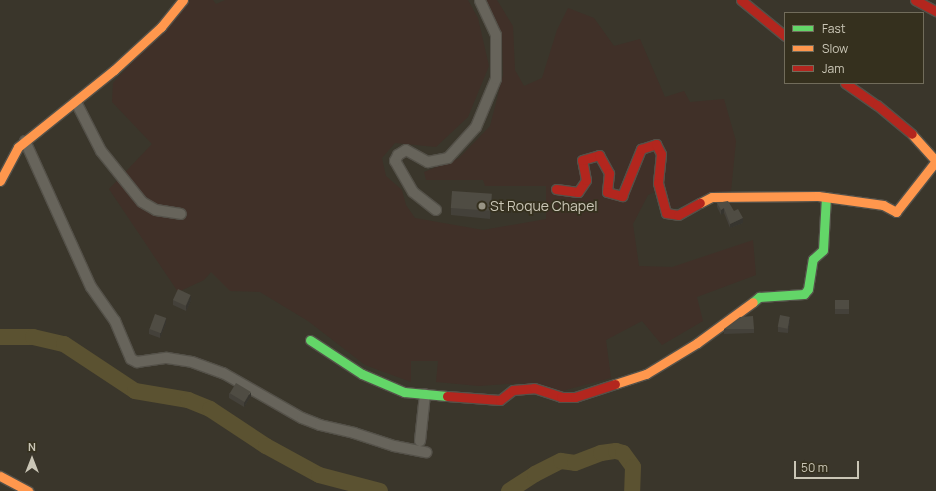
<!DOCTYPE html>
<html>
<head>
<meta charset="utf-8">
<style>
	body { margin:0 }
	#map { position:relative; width:936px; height:491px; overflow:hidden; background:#3a362b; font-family:Manrope,sans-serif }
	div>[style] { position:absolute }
	.green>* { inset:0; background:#403028 }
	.river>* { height:16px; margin:-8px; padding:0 8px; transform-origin:8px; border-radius:8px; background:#5b5231 }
	.roads { filter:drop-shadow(1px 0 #545149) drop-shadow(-1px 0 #545149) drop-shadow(0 1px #545149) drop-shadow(0 -1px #545149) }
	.street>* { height:10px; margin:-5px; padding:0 5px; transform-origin:5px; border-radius:5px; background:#67645b }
	.fast>* { height:9px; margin:-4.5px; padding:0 4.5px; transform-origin:4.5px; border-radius:4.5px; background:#63d668 }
	.slow>* { height:9px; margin:-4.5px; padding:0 4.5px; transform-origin:4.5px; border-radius:4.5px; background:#ff974d }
	.jam>* { height:9px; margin:-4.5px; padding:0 4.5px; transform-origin:4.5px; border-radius:4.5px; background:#b3261e }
	.wall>* { inset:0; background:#44413a; transform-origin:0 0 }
	.shaded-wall>* { inset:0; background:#37352f }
	.building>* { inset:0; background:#4f4c43; transform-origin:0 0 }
	.dots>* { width:11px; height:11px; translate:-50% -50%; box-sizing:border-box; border:2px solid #35301e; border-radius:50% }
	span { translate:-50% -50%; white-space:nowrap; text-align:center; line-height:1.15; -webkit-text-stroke:3.5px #35301e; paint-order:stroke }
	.poi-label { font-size:14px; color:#cac6b6 }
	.left { translate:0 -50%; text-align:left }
	.legend { position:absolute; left:784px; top:12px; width:140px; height:72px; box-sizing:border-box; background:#35301e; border:1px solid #716c5b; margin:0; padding:5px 7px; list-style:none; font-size:12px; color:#cac6b6 }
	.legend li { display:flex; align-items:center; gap:8px; height:20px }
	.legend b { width:20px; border:1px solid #716c5b }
	.north { position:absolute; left:12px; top:439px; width:40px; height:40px; -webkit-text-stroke:3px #35301e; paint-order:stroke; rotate:0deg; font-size:11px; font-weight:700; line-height:16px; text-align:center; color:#cac6b6 }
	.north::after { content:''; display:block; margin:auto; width:14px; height:18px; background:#cac6b6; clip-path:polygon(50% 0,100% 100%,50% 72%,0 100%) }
	.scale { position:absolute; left:794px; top:461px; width:65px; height:18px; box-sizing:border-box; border:2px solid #cac6b6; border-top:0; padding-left:5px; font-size:12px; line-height:14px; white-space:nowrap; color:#cac6b6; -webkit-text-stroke:3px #35301e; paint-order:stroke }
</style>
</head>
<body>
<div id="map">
	<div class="green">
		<div style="clip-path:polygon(190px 0,213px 0,216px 4px,225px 0,468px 0,478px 18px,489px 66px,468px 117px,436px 147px,395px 143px,382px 158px,386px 176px,402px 190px,406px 205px,415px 218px,483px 230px,546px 219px,546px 186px,485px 186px,483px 180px,426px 180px,424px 172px,459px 158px,490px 126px,503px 75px,502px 35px,483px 0,497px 0,513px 26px,515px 70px,524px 86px,542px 78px,557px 30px,568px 8px,594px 18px,614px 46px,640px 39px,665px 97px,684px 91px,690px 102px,724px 99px,736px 141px,731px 191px,671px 209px,661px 189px,648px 195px,633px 224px,639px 266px,672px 267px,753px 240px,756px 275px,697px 297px,703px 321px,662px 345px,642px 321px,606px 340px,611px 378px,562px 391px,520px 383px,479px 386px,436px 382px,438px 361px,411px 361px,411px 382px,365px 365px,308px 321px,260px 292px,230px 291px,211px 272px,204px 280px,178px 292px,109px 189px,152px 144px,112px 102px,113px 83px)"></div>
	</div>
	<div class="river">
		<div style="left:0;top:337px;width:33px"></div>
		<div style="left:33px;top:337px;width:32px;rotate:13deg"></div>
		<div style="left:64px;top:344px;width:85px;rotate:33.5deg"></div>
		<div style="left:135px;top:391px;width:54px;rotate:9.6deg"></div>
		<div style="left:188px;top:400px;width:24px;rotate:22deg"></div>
		<div style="left:210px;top:409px;width:67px;rotate:33.5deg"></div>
		<div style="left:266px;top:446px;width:60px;rotate:28.7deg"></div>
		<div style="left:319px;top:475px;width:63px;rotate:14.7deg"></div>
		<div style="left:509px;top:491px;width:31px;rotate:-33deg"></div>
		<div style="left:535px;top:474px;width:29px;rotate:-27deg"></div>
		<div style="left:561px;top:461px;width:14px;rotate:8deg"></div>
		<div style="left:575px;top:463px;width:28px;rotate:-21deg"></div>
		<div style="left:601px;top:453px;width:15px;rotate:-8deg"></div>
		<div style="left:616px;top:451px;width:7px;rotate:16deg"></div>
		<div style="left:623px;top:453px;width:17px;rotate:54deg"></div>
		<div style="left:633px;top:467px;width:24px;rotate:92deg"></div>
	</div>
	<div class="roads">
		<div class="street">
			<div style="left:76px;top:102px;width:55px;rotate:63deg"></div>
			<div style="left:101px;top:151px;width:65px;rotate:51.2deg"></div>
			<div style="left:142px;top:202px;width:16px;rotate:30deg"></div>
			<div style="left:156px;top:210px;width:25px;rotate:9deg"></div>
			<div style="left:25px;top:141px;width:160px;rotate:65.7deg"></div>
			<div style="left:91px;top:287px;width:42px;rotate:54.8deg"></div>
			<div style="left:115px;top:321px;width:41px;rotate:67.2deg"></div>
			<div style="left:131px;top:359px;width:7px;rotate:27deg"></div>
			<div style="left:137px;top:362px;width:30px;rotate:-8deg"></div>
			<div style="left:167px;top:358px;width:25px;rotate:9deg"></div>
			<div style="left:192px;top:362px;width:33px;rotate:20deg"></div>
			<div style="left:223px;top:373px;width:91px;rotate:29.7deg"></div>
			<div style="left:302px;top:418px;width:19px;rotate:21deg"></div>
			<div style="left:320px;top:425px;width:35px;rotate:13deg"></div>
			<div style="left:354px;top:433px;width:42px;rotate:18deg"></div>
			<div style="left:394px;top:446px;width:33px;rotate:11deg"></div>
			<div style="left:436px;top:210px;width:29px;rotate:-142deg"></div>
			<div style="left:413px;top:192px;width:36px;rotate:-120deg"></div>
			<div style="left:395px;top:161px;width:7px;rotate:-63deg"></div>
			<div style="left:398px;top:155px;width:9px;rotate:-32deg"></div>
			<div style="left:406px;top:150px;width:25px;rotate:29deg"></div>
			<div style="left:428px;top:162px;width:20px;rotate:-11deg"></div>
			<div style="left:448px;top:158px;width:42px;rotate:-47.9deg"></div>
			<div style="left:476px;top:127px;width:52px;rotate:-67.4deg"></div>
			<div style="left:496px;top:79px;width:44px;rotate:-90deg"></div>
			<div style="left:496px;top:35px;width:38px;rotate:-115deg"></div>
			<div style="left:420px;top:441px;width:47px;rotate:-83.9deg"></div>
		</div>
		<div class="fast">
			<div style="left:753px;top:302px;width:8px;rotate:-40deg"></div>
			<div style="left:759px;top:297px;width:45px;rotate:-3.8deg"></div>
			<div style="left:804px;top:294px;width:6px;rotate:-51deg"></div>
			<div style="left:808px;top:289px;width:30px;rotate:-81deg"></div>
			<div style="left:813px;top:259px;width:13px;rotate:-42deg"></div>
			<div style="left:823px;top:250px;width:53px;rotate:-86.8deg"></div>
			<div style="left:310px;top:340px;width:62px;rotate:33.2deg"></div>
			<div style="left:362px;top:374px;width:46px;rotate:23.2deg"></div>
			<div style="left:404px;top:392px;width:43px;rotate:5.3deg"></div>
		</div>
		<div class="slow">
			<div style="left:0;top:181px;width:38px;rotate:-62deg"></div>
			<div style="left:18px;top:147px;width:123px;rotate:-38.7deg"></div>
			<div style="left:114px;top:70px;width:64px;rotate:-42.5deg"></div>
			<div style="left:161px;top:27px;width:35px;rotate:-51deg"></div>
			<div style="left:700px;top:203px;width:13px;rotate:-27deg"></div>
			<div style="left:712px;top:197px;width:106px;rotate:-0.5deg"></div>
			<div style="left:818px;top:196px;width:66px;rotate:7.9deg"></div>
			<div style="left:883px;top:205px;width:15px;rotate:28deg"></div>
			<div style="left:896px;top:212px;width:65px;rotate:-51.9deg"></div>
			<div style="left:936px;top:161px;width:36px;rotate:-132deg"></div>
			<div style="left:615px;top:384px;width:33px;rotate:-18deg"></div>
			<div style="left:646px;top:374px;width:60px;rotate:-31.3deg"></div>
			<div style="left:697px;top:343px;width:69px;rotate:-36.2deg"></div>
			<div style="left:0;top:476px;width:32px;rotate:28deg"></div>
		</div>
		<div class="jam">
			<div style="left:741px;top:0;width:57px;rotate:39.3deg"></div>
			<div style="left:915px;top:0;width:24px;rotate:28deg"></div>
			<div style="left:845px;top:83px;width:39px;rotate:35deg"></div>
			<div style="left:877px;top:105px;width:45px;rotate:39.6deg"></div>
			<div style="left:556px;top:189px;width:22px;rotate:8deg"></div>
			<div style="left:578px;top:192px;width:14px;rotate:-56deg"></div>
			<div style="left:586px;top:180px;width:20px;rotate:-101deg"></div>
			<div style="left:582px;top:160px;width:18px;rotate:-16deg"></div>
			<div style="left:599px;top:155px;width:21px;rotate:61deg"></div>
			<div style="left:609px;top:173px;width:19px;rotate:96deg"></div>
			<div style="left:607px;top:192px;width:16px;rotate:15deg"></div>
			<div style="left:622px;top:196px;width:51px;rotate:-68deg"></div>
			<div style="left:641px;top:149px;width:16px;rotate:-18deg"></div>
			<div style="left:656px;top:144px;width:11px;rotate:63deg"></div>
			<div style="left:661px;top:154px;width:29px;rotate:96deg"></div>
			<div style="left:658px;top:183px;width:31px;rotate:75deg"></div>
			<div style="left:666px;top:213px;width:12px;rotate:9deg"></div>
			<div style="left:678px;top:215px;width:25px;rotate:-29deg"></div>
			<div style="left:447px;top:396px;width:53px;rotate:4.3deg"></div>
			<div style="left:500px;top:400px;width:16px;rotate:-38deg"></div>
			<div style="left:513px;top:390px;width:21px;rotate:-5deg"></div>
			<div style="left:534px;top:388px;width:28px;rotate:18deg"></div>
			<div style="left:561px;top:397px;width:14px"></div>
			<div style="left:575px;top:397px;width:42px;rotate:-18deg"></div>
		</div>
	</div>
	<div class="wall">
		<div style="clip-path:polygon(492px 201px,490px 219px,451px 215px,451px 208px)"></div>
		<div style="clip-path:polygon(717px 203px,734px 211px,743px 223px,730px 228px,724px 213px,721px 215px,717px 207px)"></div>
		<div style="clip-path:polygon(173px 300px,191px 300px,186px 311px,173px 305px)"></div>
		<div style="left:835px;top:300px;width:14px;height:14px"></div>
		<div style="clip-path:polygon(790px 321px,788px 333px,778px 332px,778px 327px)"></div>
		<div style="clip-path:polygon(166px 323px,160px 338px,149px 334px,149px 329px)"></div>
		<div style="clip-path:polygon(724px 329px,754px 329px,754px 333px,724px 334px)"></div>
		<div style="clip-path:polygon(229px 393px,251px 396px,244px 407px,229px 398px)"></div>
	</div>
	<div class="shaded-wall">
		<div style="clip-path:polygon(492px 194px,492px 201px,490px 219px,490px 212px)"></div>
		<div style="clip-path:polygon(724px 208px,724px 213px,721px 215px,721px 210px)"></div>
		<div style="clip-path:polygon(743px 218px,743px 223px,730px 228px,730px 224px)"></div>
		<div style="clip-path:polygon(191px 295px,191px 300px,186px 311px,186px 306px)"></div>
		<div style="clip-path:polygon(790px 317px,790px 321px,788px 333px,788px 329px)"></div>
		<div style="clip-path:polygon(166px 318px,166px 323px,160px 338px,160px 333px)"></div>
		<div style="clip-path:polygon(251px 392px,251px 396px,244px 407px,244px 403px)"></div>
	</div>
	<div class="building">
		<div style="left:452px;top:191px;width:40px;height:17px;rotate:4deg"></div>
		<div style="clip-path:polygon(728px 201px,734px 211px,738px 209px,743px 218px,730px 224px,724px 208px,721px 210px,717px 203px)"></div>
		<div style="left:178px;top:289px;width:14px;height:12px;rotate:25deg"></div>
		<div style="left:835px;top:300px;width:14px;height:9px"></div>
		<div style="left:155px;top:314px;width:12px;height:16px;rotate:20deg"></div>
		<div style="left:780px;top:315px;width:10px;height:12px;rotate:11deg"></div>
		<div style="clip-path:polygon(753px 316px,754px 329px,724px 329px,740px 317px)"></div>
		<div style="left:236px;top:383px;width:17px;height:12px;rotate:31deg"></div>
	</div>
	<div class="dots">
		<div style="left:482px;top:206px;background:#989485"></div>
	</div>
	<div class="poi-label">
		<span class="left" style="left:490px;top:206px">St Roque Chapel</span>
	</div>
	<ul class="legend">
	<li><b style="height:5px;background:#63d668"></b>Fast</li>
	<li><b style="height:5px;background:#ff974d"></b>Slow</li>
	<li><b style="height:5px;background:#b3261e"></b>Jam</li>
	</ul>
	<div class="north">N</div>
	<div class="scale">50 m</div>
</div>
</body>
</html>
